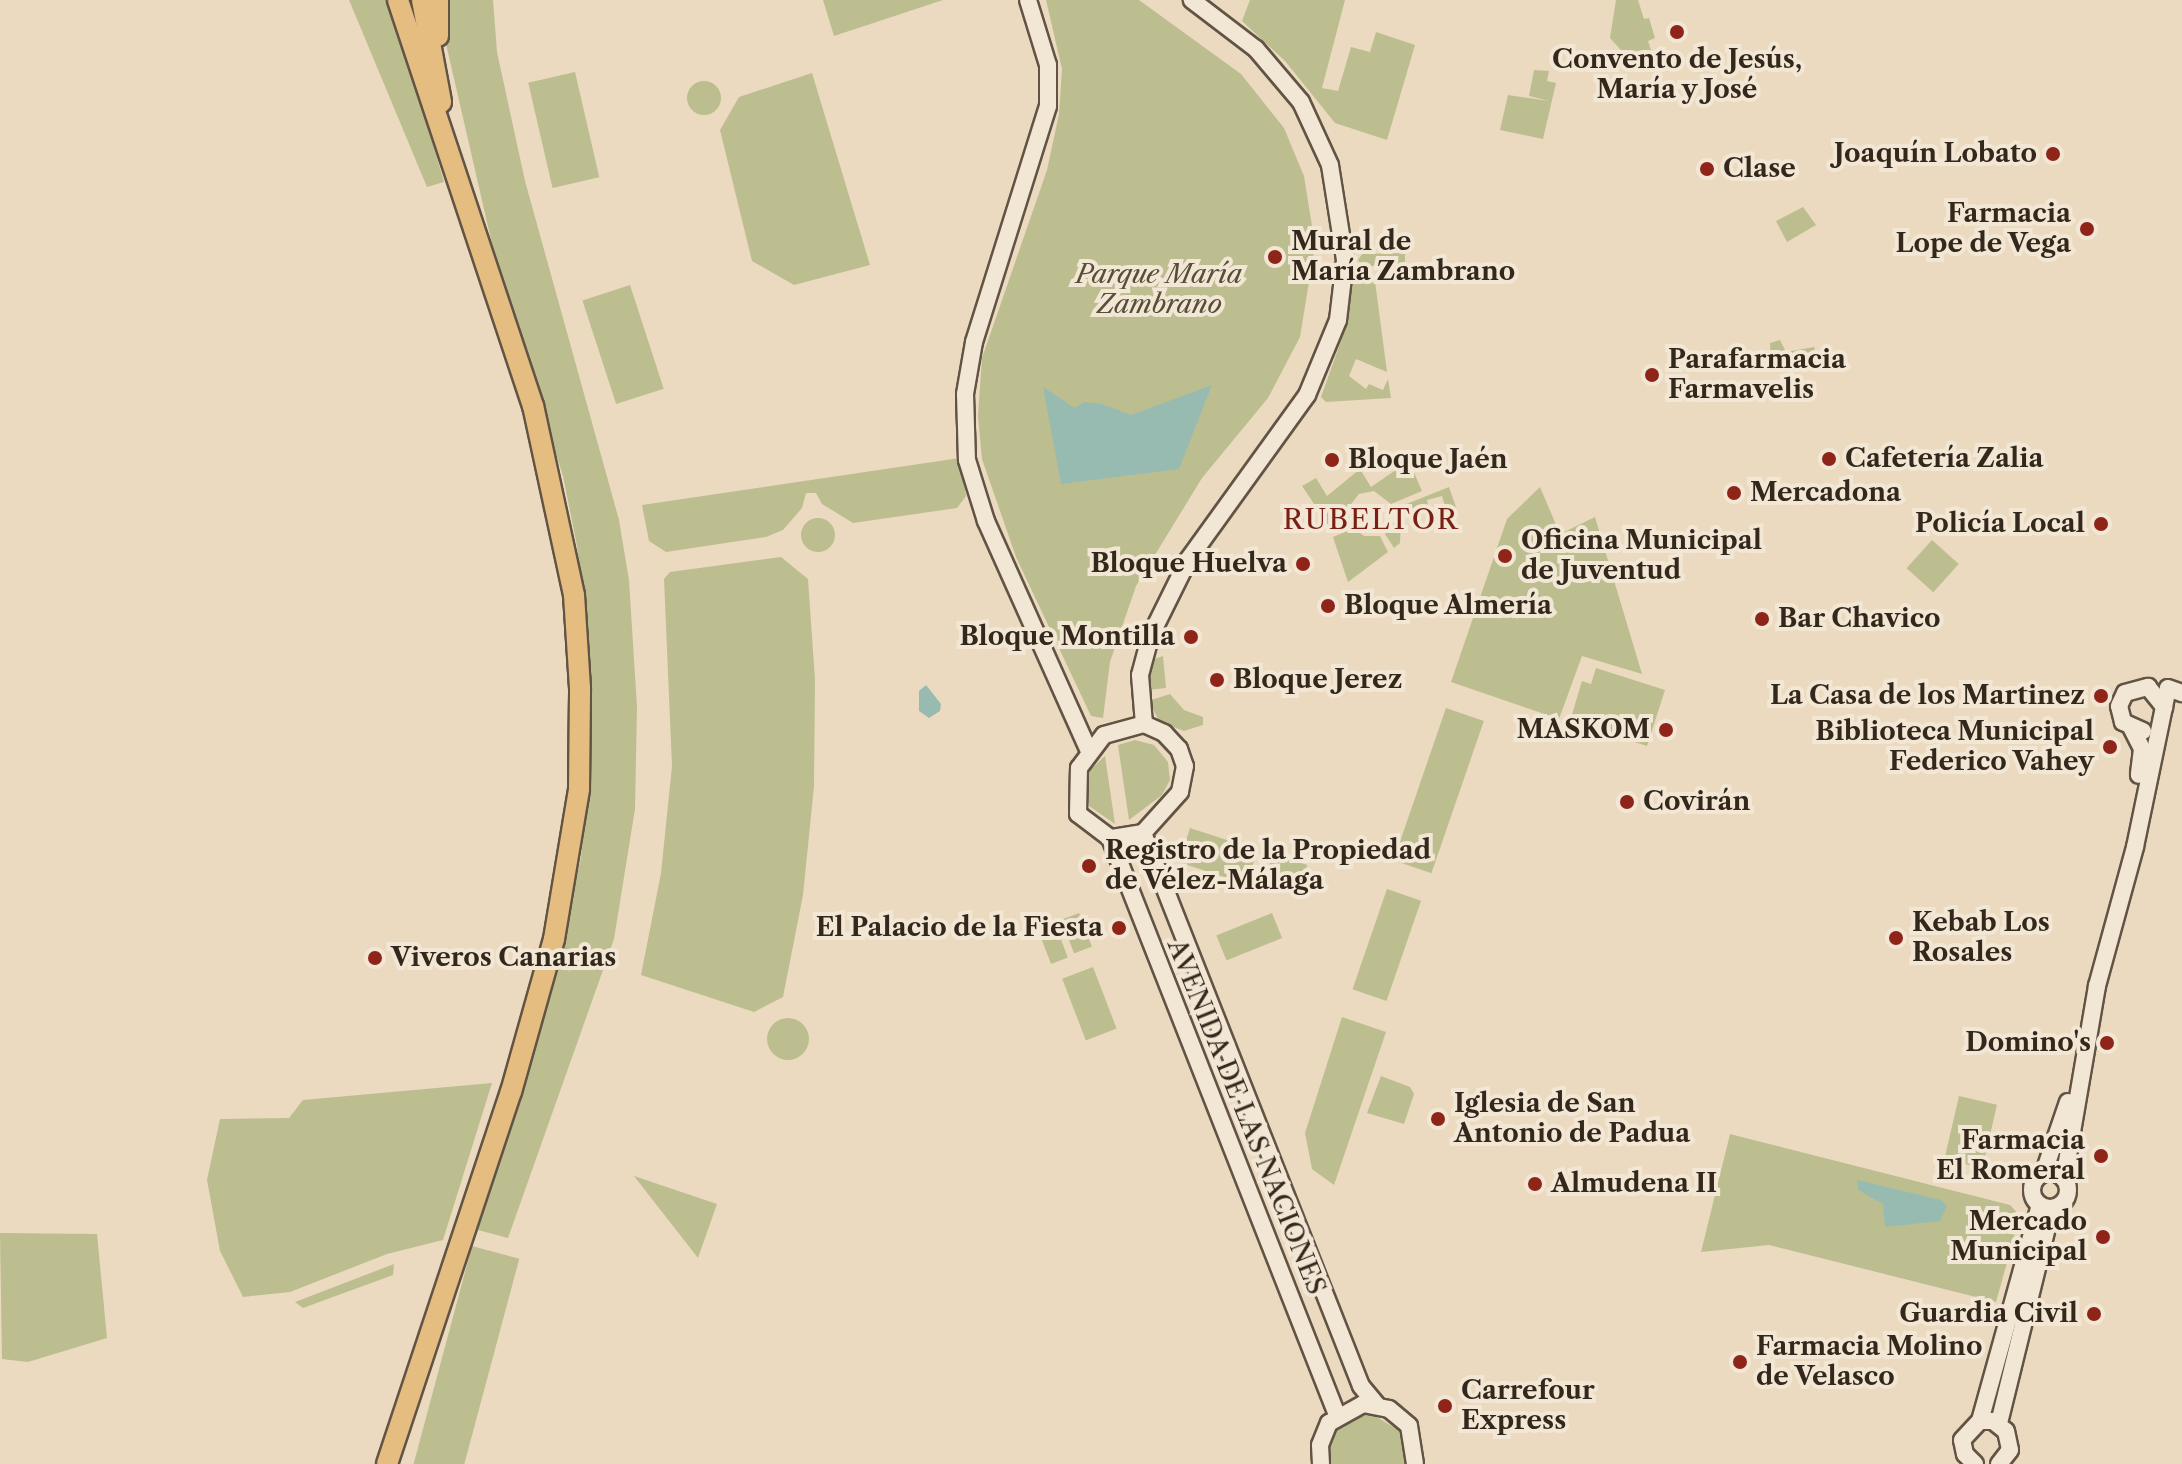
<!DOCTYPE html>
<html>
<head>
<meta charset="utf-8">
<style>
	body { margin:0 }
	#map { position:relative; width:2182px; height:1464px; overflow:hidden; background:#ebdabf; font-family:"Libre Caslon Text",serif }
	div>[style] { position:absolute }
	.green>* { inset:0; background:#bcbe8f; transform-origin:0 0 }
	.round { border-radius:50% }
	.water>* { inset:0; background:#98bbb1 }
	.roads { filter:drop-shadow(2px 0 #625445) drop-shadow(-2px 0 #625445) drop-shadow(0 2px #625445) drop-shadow(0 -2px #625445) }
	.minor>* { height:16px; margin:-8px; padding:0 8px; transform-origin:8px; border-radius:8px; background:#f2e7d5 }
	.minor>.ring { margin:-8px; padding:0; box-sizing:content-box; background:none; border:16px solid #f2e7d5; border-radius:50% }
	.major>* { height:20px; margin:-10px; padding:0 10px; transform-origin:10px; border-radius:10px; background:#e6bd80 }
	.dots>* { width:22px; height:22px; translate:-50% -50%; box-sizing:border-box; border:4px solid #f2e7d5; border-radius:50% }
	span { translate:-50% -50%; white-space:nowrap; text-align:center; line-height:1.15; -webkit-text-stroke:8px #f2e7d5; paint-order:stroke }
	.poi-label { font-size:26px; color:#34281c; font-weight:700 }
	.right { translate:-100% -50%; text-align:right }
	.left { translate:0 -50%; text-align:left }
	.park-label { font-size:26px; color:#564e39; font-style:italic }
	.street-label { font-size:26px; color:#34281c }
	.neighbourhood-label { font-size:28px; color:#7a1f14; letter-spacing:2px }
</style>
</head>
<body>
<div id="map">
	<div class="green">
		<div style="clip-path:polygon(349px 0,391px 0,444px 182px,427px 187px)"></div>
		<div style="clip-path:polygon(442px 0,493px 0,497px 52px,525px 181px,619px 520px,629px 580px,637px 707px,635px 809px,614px 939px,508px 1238px,474px 1229px,547px 1000px,581px 858px,589px 762px,589px 657px,577px 546px,563px 476px,498px 270px,441px 22px)"></div>
		<div style="clip-path:polygon(823px 0,943px 0,834px 36px)"></div>
		<div style="clip-path:polygon(1046px 0,1139px 0,1241px 74px,1284px 128px,1304px 176px,1315px 245px,1300px 337px,1268px 398px,1202px 478px,1136px 586px,1110px 662px,1103px 718px,1091px 716px,1016px 557px,982px 459px,978px 416px,982px 358px,1047px 170px,1059px 114px,1062px 69px)"></div>
		<div style="clip-path:polygon(1250px 0,1345px 0,1322px 88px,1338px 91px,1351px 47px,1370px 52px,1376px 32px,1415px 45px,1387px 140px,1335px 123px,1285px 61px,1242px 21px)"></div>
		<div style="clip-path:polygon(1616px 0,1638px 0,1644px 19px,1649px 18px,1655px 38px,1648px 41px,1657px 67px,1628px 58px,1610px 38px)"></div>
		<div style="clip-path:polygon(1534px 70px,1549px 71px,1547px 81px,1556px 83px,1543px 139px,1500px 130px,1508px 95px,1549px 101px,1529px 96px)"></div>
		<div style="left:575px;top:72px;width:108px;height:48px;rotate:77deg"></div>
		<div style="clip-path:polygon(812px 73px,870px 265px,794px 285px,752px 261px,720px 130px,739px 97px)"></div>
		<div class="round" style="left:687px;top:81px;width:34px;height:34px"></div>
		<div style="clip-path:polygon(1803px 207px,1816px 225px,1787px 242px,1776px 221px)"></div>
		<div style="clip-path:polygon(1405px 253px,1405px 266px,1362px 266px,1358px 260px,1362px 254px)"></div>
		<div style="clip-path:polygon(1375px 281px,1387px 372px,1356px 359px,1349px 376px,1366px 389px,1369px 384px,1383px 390px,1388px 379px,1391px 398px,1326px 402px,1321px 397px,1342px 338px,1351px 282px)"></div>
		<div style="left:630px;top:285px;width:109px;height:50px;rotate:72deg"></div>
		<div style="clip-path:polygon(1780px 340px,1786px 352px,1814px 347px,1820px 363px,1793px 372px,1771px 367px,1770px 343px)"></div>
		<div style="clip-path:polygon(960px 458px,966px 496px,957px 508px,853px 523px,822px 504px,816px 493px,806px 493px,802px 508px,783px 530px,766px 537px,666px 552px,649px 541px,642px 505px)"></div>
		<div style="clip-path:polygon(1409px 461px,1422px 491px,1391px 504px,1374px 491px,1359px 494px,1348px 508px,1349px 521px,1331px 529px,1302px 486px,1316px 478px,1327px 496px,1360px 469px,1371px 487px)"></div>
		<div style="clip-path:polygon(1449px 487px,1458px 513px,1448px 516px,1442px 496px,1427px 500px,1429px 509px,1401px 518px,1400px 543px,1394px 548px,1385px 534px,1394px 522px,1394px 509px)"></div>
		<div style="clip-path:polygon(1540px 487px,1560px 534px,1595px 517px,1642px 674px,1582px 656px,1559px 719px,1451px 682px,1507px 519px)"></div>
		<div class="round" style="left:801px;top:518px;width:34px;height:34px"></div>
		<div style="clip-path:polygon(1354px 528px,1364px 536px,1380px 536px,1388px 552px,1348px 582px,1333px 537px)"></div>
		<div style="left:1932px;top:540px;width:36px;height:38px;rotate:42deg"></div>
		<div style="clip-path:polygon(781px 557px,808px 579px,815px 680px,814px 786px,803px 895px,783px 997px,754px 1012px,641px 975px,661px 873px,672px 766px,664px 579px,670px 572px)"></div>
		<div style="clip-path:polygon(1163px 656px,1166px 688px,1147px 690px,1152px 660px)"></div>
		<div style="clip-path:polygon(1596px 668px,1665px 690px,1647px 746px,1570px 721px,1582px 681px,1591px 684px)"></div>
		<div style="clip-path:polygon(1170px 694px,1184px 710px,1203px 717px,1203px 725px,1184px 731px,1160px 722px,1148px 701px)"></div>
		<div style="left:1446px;top:708px;width:40px;height:161px;rotate:19deg"></div>
		<div style="clip-path:polygon(1135px 740px,1154px 745px,1168px 762px,1170px 780px,1162px 795px,1129px 820px,1118px 745px)"></div>
		<div style="clip-path:polygon(1105px 756px,1115px 824px,1089px 806px,1085px 789px,1089px 771px)"></div>
		<div style="left:1190px;top:828px;width:71px;height:36px;rotate:18deg"></div>
		<div style="left:1273px;top:854px;width:36px;height:22px;rotate:18deg"></div>
		<div style="left:1387px;top:889px;width:36px;height:106px;rotate:19deg"></div>
		<div style="left:1079px;top:913px;width:36px;height:19px;rotate:69deg"></div>
		<div style="left:1272px;top:913px;width:27px;height:60px;rotate:68deg"></div>
		<div style="left:1055px;top:924px;width:36px;height:18px;rotate:69deg"></div>
		<div style="left:1093px;top:967px;width:66px;height:33px;rotate:69deg"></div>
		<div style="clip-path:polygon(1342px 1017px,1386px 1032px,1334px 1185px,1312px 1169px,1305px 1133px)"></div>
		<div class="round" style="left:767px;top:1018px;width:42px;height:42px"></div>
		<div style="clip-path:polygon(1381px 1076px,1410px 1087px,1414px 1094px,1404px 1124px,1367px 1113px)"></div>
		<div style="clip-path:polygon(492px 1083px,443px 1240px,387px 1254px,290px 1292px,243px 1297px,220px 1251px,207px 1180px,220px 1119px,289px 1118px,303px 1100px)"></div>
		<div style="left:1959px;top:1096px;width:39px;height:65px;rotate:13deg"></div>
		<div style="clip-path:polygon(1730px 1134px,2010px 1205px,2020px 1216px,1996px 1302px,1769px 1245px,1701px 1252px)"></div>
		<div style="clip-path:polygon(634px 1176px,717px 1204px,698px 1258px)"></div>
		<div style="clip-path:polygon(0 1233px,97px 1234px,107px 1338px,28px 1362px,2px 1359px)"></div>
		<div style="left:472px;top:1246px;width:49px;height:230px;rotate:15deg"></div>
		<div style="clip-path:polygon(394px 1264px,393px 1275px,303px 1308px,295px 1302px)"></div>
		<div style="clip-path:polygon(1370px 1413px,1400px 1431px,1405px 1464px,1328px 1464px,1328px 1441px,1337px 1425px,1352px 1415px)"></div>
	</div>
	<div class="water">
		<div style="clip-path:polygon(1212px 385px,1179px 469px,1061px 484px,1043px 387px,1075px 408px,1084px 402px,1102px 404px,1131px 415px)"></div>
		<div style="clip-path:polygon(926px 685px,941px 704px,940px 711px,929px 718px,919px 711px,919px 691px)"></div>
		<div style="clip-path:polygon(1857px 1180px,1941px 1200px,1947px 1206px,1940px 1221px,1885px 1227px,1883px 1204px,1858px 1190px)"></div>
	</div>
	<div class="roads">
		<div class="minor">
			<div style="left:1028px;top:0;width:68px;rotate:72.9deg"></div>
			<div style="left:1048px;top:65px;width:41px;rotate:90deg"></div>
			<div style="left:1048px;top:106px;width:247px;rotate:107.4deg"></div>
			<div style="left:974px;top:342px;width:53px;rotate:99.8deg"></div>
			<div style="left:965px;top:394px;width:66px;rotate:88.3deg"></div>
			<div style="left:967px;top:460px;width:64px;rotate:72.7deg"></div>
			<div style="left:986px;top:521px;width:252px;rotate:65.9deg"></div>
			<div style="left:1144px;top:724px;width:49px;rotate:-94.7deg"></div>
			<div style="left:1140px;top:675px;width:39px;rotate:-75deg"></div>
			<div style="left:1150px;top:637px;width:86px;rotate:-63.7deg"></div>
			<div style="left:1188px;top:560px;width:203px;rotate:-54.2deg"></div>
			<div style="left:1307px;top:395px;width:81px;rotate:-67.5deg"></div>
			<div style="left:1338px;top:320px;width:60px;rotate:-83.3deg"></div>
			<div style="left:1345px;top:260px;width:96px;rotate:-99deg"></div>
			<div style="left:1330px;top:165px;width:69px;rotate:-114.7deg"></div>
			<div style="left:1301px;top:102px;width:70px;rotate:-130.3deg"></div>
			<div style="left:1256px;top:49px;width:81px;rotate:-142.6deg"></div>
			<div style="left:1144px;top:724px;width:22px;rotate:24deg"></div>
			<div style="left:1164px;top:733px;width:22px;rotate:47deg"></div>
			<div style="left:1179px;top:749px;width:18px;rotate:71deg"></div>
			<div style="left:1185px;top:766px;width:26px;rotate:101deg"></div>
			<div style="left:1180px;top:792px;width:55px;rotate:132.1deg"></div>
			<div style="left:1143px;top:833px;width:33px;rotate:171deg"></div>
			<div style="left:1110px;top:838px;width:40px;rotate:-143deg"></div>
			<div style="left:1078px;top:814px;width:46px;rotate:-88.8deg"></div>
			<div style="left:1079px;top:768px;width:41px;rotate:-52.9deg"></div>
			<div style="left:1104px;top:735px;width:41px;rotate:-15.4deg"></div>
			<div style="left:2132px;top:729px;width:22px;rotate:63deg"></div>
			<div style="left:2142px;top:749px;width:26px;rotate:97deg"></div>
			<div style="left:2143px;top:731px;width:22px;rotate:-156deg"></div>
			<div style="left:2123px;top:722px;width:16px;rotate:-104deg"></div>
			<div style="left:2119px;top:706px;width:14px;rotate:-65deg"></div>
			<div style="left:2125px;top:693px;width:24px;rotate:-15deg"></div>
			<div style="left:2148px;top:687px;width:26px;rotate:51deg"></div>
			<div style="left:1143px;top:833px;width:594px;rotate:68.48deg"></div>
			<div style="left:1361px;top:1386px;width:25px;rotate:50deg"></div>
			<div style="left:1110px;top:838px;width:620px;rotate:68.52deg"></div>
			<div class="ring" style="left:2032px;top:1172px;width:20px;height:20px"></div>
			<div style="left:2044px;top:1172px;width:74px;rotate:-71.1deg"></div>
			<div style="left:2064px;top:1179px;width:196px;rotate:-80.3deg"></div>
			<div style="left:2097px;top:986px;width:144px;rotate:-74.7deg"></div>
			<div style="left:2135px;top:847px;width:162px;rotate:-78.3deg"></div>
			<div style="left:2168px;top:688px;width:15px;rotate:20deg"></div>
			<div style="left:1980px;top:1421px;width:224px;rotate:-74.5deg"></div>
			<div style="left:1999px;top:1423px;width:221px;rotate:-76.2deg"></div>
			<div style="left:1321px;top:1464px;width:19px;rotate:-93deg"></div>
			<div style="left:1320px;top:1445px;width:24px;rotate:-68deg"></div>
			<div style="left:1329px;top:1423px;width:39px;rotate:-29deg"></div>
			<div style="left:1363px;top:1404px;width:26px;rotate:11deg"></div>
			<div style="left:1389px;top:1409px;width:26px;rotate:40deg"></div>
			<div style="left:1409px;top:1426px;width:38px;rotate:81deg"></div>
			<div style="left:1975px;top:1464px;width:14px;rotate:-135deg"></div>
			<div style="left:1965px;top:1454px;width:14px;rotate:-102deg"></div>
			<div style="left:1962px;top:1440px;width:26px;rotate:-47deg"></div>
			<div style="left:1980px;top:1421px;width:13px"></div>
			<div style="left:1993px;top:1421px;width:16px;rotate:38deg"></div>
			<div style="left:2006px;top:1431px;width:19px;rotate:78deg"></div>
			<div style="left:2010px;top:1450px;width:18px;rotate:128deg"></div>
		</div>
		<div class="major">
			<div style="left:422px;top:0;width:104px;rotate:79.4deg"></div>
			<div style="left:438px;top:0;width:36px;rotate:90deg"></div>
			<div style="left:387px;top:1464px;width:392px;rotate:-71.6deg"></div>
			<div style="left:511px;top:1092px;width:159px;rotate:-74.3deg"></div>
			<div style="left:554px;top:939px;width:152px;rotate:-80.5deg"></div>
			<div style="left:579px;top:789px;width:101px;rotate:-89.4deg"></div>
			<div style="left:580px;top:688px;width:93px;rotate:-93.7deg"></div>
			<div style="left:574px;top:595px;width:193px;rotate:-102.2deg"></div>
			<div style="left:533px;top:406px;width:428px;rotate:-108.4deg"></div>
		</div>
	</div>
	<div class="dots">
		<div style="left:1677px;top:32px;background:#8f2418"></div>
		<div style="left:2053px;top:154px;background:#8f2418"></div>
		<div style="left:1707px;top:169px;background:#8f2418"></div>
		<div style="left:2087px;top:229px;background:#8f2418"></div>
		<div style="left:1275px;top:257px;background:#8f2418"></div>
		<div style="left:1652px;top:375px;background:#8f2418"></div>
		<div style="left:1829px;top:459px;background:#8f2418"></div>
		<div style="left:1332px;top:460px;background:#8f2418"></div>
		<div style="left:1734px;top:493px;background:#8f2418"></div>
		<div style="left:2101px;top:524px;background:#8f2418"></div>
		<div style="left:1505px;top:556px;background:#8f2418"></div>
		<div style="left:1303px;top:564px;background:#8f2418"></div>
		<div style="left:1328px;top:606px;background:#8f2418"></div>
		<div style="left:1762px;top:619px;background:#8f2418"></div>
		<div style="left:1191px;top:637px;background:#8f2418"></div>
		<div style="left:1217px;top:680px;background:#8f2418"></div>
		<div style="left:2101px;top:696px;background:#8f2418"></div>
		<div style="left:1666px;top:730px;background:#8f2418"></div>
		<div style="left:2110px;top:747px;background:#8f2418"></div>
		<div style="left:1627px;top:802px;background:#8f2418"></div>
		<div style="left:1089px;top:866px;background:#8f2418"></div>
		<div style="left:1119px;top:928px;background:#8f2418"></div>
		<div style="left:1896px;top:938px;background:#8f2418"></div>
		<div style="left:375px;top:958px;background:#8f2418"></div>
		<div style="left:2107px;top:1043px;background:#8f2418"></div>
		<div style="left:1438px;top:1119px;background:#8f2418"></div>
		<div style="left:2101px;top:1156px;background:#8f2418"></div>
		<div style="left:1535px;top:1184px;background:#8f2418"></div>
		<div style="left:2103px;top:1237px;background:#8f2418"></div>
		<div style="left:2094px;top:1314px;background:#8f2418"></div>
		<div style="left:1740px;top:1362px;background:#8f2418"></div>
		<div style="left:1445px;top:1406px;background:#8f2418"></div>
	</div>
	<div class="poi-label">
		<span style="left:1677px;top:75px">Convento de Jesús,<br>María y José</span>
		<span class="right" style="left:2037px;top:154px">Joaquín Lobato</span>
		<span class="left" style="left:1723px;top:169px">Clase</span>
		<span class="right" style="left:2071px;top:229px">Farmacia<br>Lope de Vega</span>
		<span class="left" style="left:1291px;top:257px">Mural de<br>María Zambrano</span>
		<span class="left" style="left:1668px;top:375px">Parafarmacia<br>Farmavelis</span>
		<span class="left" style="left:1845px;top:459px">Cafetería Zalia</span>
		<span class="left" style="left:1348px;top:460px">Bloque Jaén</span>
		<span class="left" style="left:1750px;top:493px">Mercadona</span>
		<span class="right" style="left:2085px;top:524px">Policía Local</span>
		<span class="left" style="left:1521px;top:556px">Oficina Municipal<br>de Juventud</span>
		<span class="right" style="left:1287px;top:564px">Bloque Huelva</span>
		<span class="left" style="left:1344px;top:606px">Bloque Almería</span>
		<span class="left" style="left:1778px;top:619px">Bar Chavico</span>
		<span class="right" style="left:1175px;top:637px">Bloque Montilla</span>
		<span class="left" style="left:1233px;top:680px">Bloque Jerez</span>
		<span class="right" style="left:2085px;top:696px">La Casa de los Martinez</span>
		<span class="right" style="left:1650px;top:730px">MASKOM</span>
		<span class="right" style="left:2094px;top:747px">Biblioteca Municipal<br>Federico Vahey</span>
		<span class="left" style="left:1643px;top:802px">Covirán</span>
		<span class="left" style="left:1105px;top:866px">Registro de la Propiedad<br>de Vélez-Málaga</span>
		<span class="left" style="left:1912px;top:938px">Kebab Los<br>Rosales</span>
		<span class="right" style="left:1103px;top:928px">El Palacio de la Fiesta</span>
		<span class="left" style="left:391px;top:958px">Viveros Canarias</span>
		<span class="right" style="left:2091px;top:1043px">Domino's</span>
		<span class="left" style="left:1454px;top:1119px">Iglesia de San<br>Antonio de Padua</span>
		<span class="right" style="left:2085px;top:1156px">Farmacia<br>El Romeral</span>
		<span class="left" style="left:1551px;top:1184px">Almudena II</span>
		<span class="right" style="left:2087px;top:1237px">Mercado<br>Municipal</span>
		<span class="right" style="left:2078px;top:1314px">Guardia Civil</span>
		<span class="left" style="left:1756px;top:1362px">Farmacia Molino<br>de Velasco</span>
		<span class="left" style="left:1461px;top:1406px">Carrefour<br>Express</span>
	</div>
	<div class="park-label">
		<span style="left:1159px;top:290px">Parque María<br>Zambrano</span>
	</div>
	<div class="street-label">
		<span style="left:1246px;top:1117px;rotate:68deg">AVENIDA DE LAS NACIONES</span>
	</div>
	<div class="neighbourhood-label">
		<span style="left:1371px;top:519px">RUBELTOR</span>
	</div>
</div>
</body>
</html>
